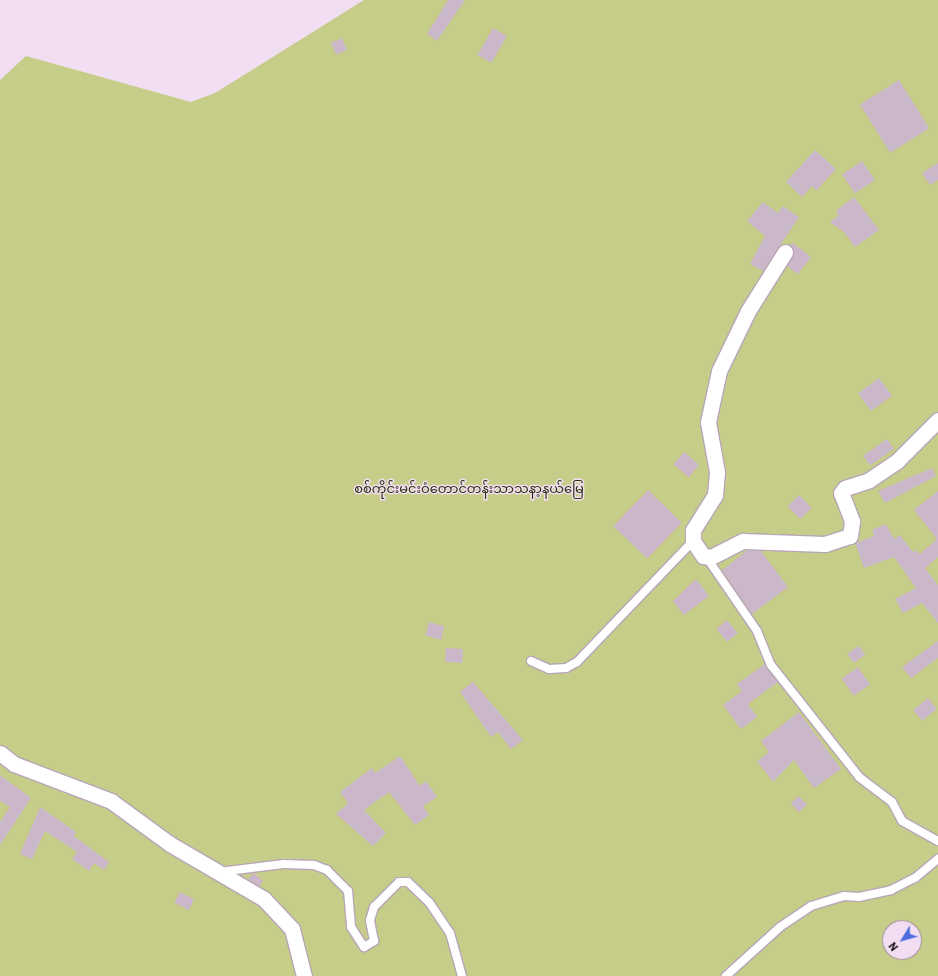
<!DOCTYPE html>
<html>
<head>
<meta charset="utf-8">
<style>
	body { margin:0 }
	#map { position:relative; width:938px; height:976px; overflow:hidden; background:#f2def2; font-family:Barlow,"Noto Sans Myanmar",sans-serif }
	div>[style] { position:absolute }
	.green>* { inset:0; background:#c6cd88 }
	.building>* { inset:0; background:#cbb7ca; transform-origin:0 0 }
	.roads { filter:drop-shadow(1px 0 #b8a5b8) drop-shadow(-1px 0 #b8a5b8) drop-shadow(0 1px #b8a5b8) drop-shadow(0 -1px #b8a5b8) }
	.lane>* { height:8px; margin:-4px; padding:0 4px; transform-origin:4px; border-radius:4px; background:#fff }
	.street>* { height:15px; margin:-7.5px; padding:0 7.5px; transform-origin:7.5px; border-radius:7.5px; background:#fff }
	span { translate:-50% -50%; white-space:nowrap; text-align:center; line-height:1.15; -webkit-text-stroke:3px #f2def2; paint-order:stroke }
	.park-label { font-size:13px; color:#2d2f0d }
	.north { position:absolute; left:882px; top:920px; width:40px; height:40px; box-sizing:border-box; background:#f2def2; border:1px solid #9a8b9a; border-radius:50%; rotate:233deg; font-size:11px; font-weight:700; line-height:16px; text-align:center; color:#150f15 }
	.north::after { content:''; display:block; margin:auto; width:14px; height:18px; background:#4d6ce0; clip-path:polygon(50% 0,100% 100%,50% 72%,0 100%) }
</style>
</head>
<body>
<div id="map">
	<div class="green">
		<div style="clip-path:polygon(evenodd,364px 0,938px 0,938px 976px,0 976px,0 80px,26px 56px,191px 102px,215px 93px,364px 0,890px 928px,914px 928px,914px 952px,890px 952px,890px 928px)"></div>
	</div>
	<div class="building">
		<div style="clip-path:polygon(448px 0,465px 0,437px 41px,427px 34px)"></div>
		<div style="left:493px;top:28px;width:16px;height:31px;rotate:30deg"></div>
		<div style="left:342px;top:38px;width:13px;height:12px;rotate:67deg"></div>
		<div style="left:899px;top:80px;width:57px;height:46px;rotate:58deg"></div>
		<div style="clip-path:polygon(815px 150px,836px 169px,816px 191px,812px 186px,802px 197px,786px 182px)"></div>
		<div style="left:862px;top:161px;width:23px;height:24px;rotate:56deg"></div>
		<div style="clip-path:polygon(938px 163px,938px 180px,930px 185px,922px 173px)"></div>
		<div style="clip-path:polygon(854px 197px,879px 230px,855px 247px,844px 232px,830px 222px,839px 215px,836px 211px)"></div>
		<div style="clip-path:polygon(763px 202px,778px 213px,783px 206px,799px 217px,763px 271px,750px 264px,765px 236px,747px 221px)"></div>
		<div style="clip-path:polygon(793px 243px,811px 257px,798px 274px,787px 266px,794px 253px,790px 245px)"></div>
		<div style="left:879px;top:378px;width:22px;height:26px;rotate:54deg"></div>
		<div style="left:887px;top:439px;width:12px;height:29px;rotate:55deg"></div>
		<div style="left:684px;top:452px;width:20px;height:16px;rotate:41deg"></div>
		<div style="clip-path:polygon(932px 468px,936px 476px,885px 503px,878px 491px)"></div>
		<div style="left:648px;top:490px;width:47px;height:50px;rotate:44deg"></div>
		<div style="clip-path:polygon(938px 491px,938px 557px,925px 568px,938px 585px,938px 623px,922px 603px,903px 613px,895px 599px,916px 588px,894px 557px,864px 568px,855px 543px,874px 536px,872px 530px,886px 524px,894px 539px,900px 535px,913px 552px,916px 550px,920px 554px,937px 539px,914px 510px)"></div>
		<div style="left:799px;top:495px;width:18px;height:16px;rotate:45deg"></div>
		<div style="clip-path:polygon(748px 550px,761px 551px,788px 587px,752px 614px,722px 570px)"></div>
		<div style="clip-path:polygon(696px 579px,709px 596px,684px 615px,673px 601px)"></div>
		<div style="left:727px;top:620px;width:17px;height:14px;rotate:50deg"></div>
		<div style="left:429px;top:622px;width:16px;height:14px;rotate:15deg"></div>
		<div style="clip-path:polygon(938px 641px,938px 658px,911px 678px,902px 667px)"></div>
		<div style="left:859px;top:646px;width:11px;height:14px;rotate:56deg"></div>
		<div style="left:446px;top:648px;width:17px;height:14px;rotate:3deg"></div>
		<div style="clip-path:polygon(765px 664px,778px 682px,748px 704px,757px 717px,741px 729px,723px 705px,742px 691px,737px 684px)"></div>
		<div style="left:858px;top:667px;width:21px;height:20px;rotate:55deg"></div>
		<div style="clip-path:polygon(473px 682px,523px 740px,511px 749px,498px 732px,491px 737px,460px 692px)"></div>
		<div style="left:928px;top:698px;width:14px;height:19px;rotate:51deg"></div>
		<div style="clip-path:polygon(799px 712px,841px 769px,814px 788px,794px 760px,773px 782px,757px 761px,769px 752px,761px 741px)"></div>
		<div style="clip-path:polygon(400px 756px,420px 786px,426px 781px,437px 797px,423px 806px,429px 815px,415px 825px,389px 792px,364px 810px,386px 833px,373px 846px,336px 814px,348px 803px,340px 792px,372px 768px,375px 773px)"></div>
		<div style="clip-path:polygon(0 775px,31px 798px,0 845px,0 822px,10px 807px,0 801px)"></div>
		<div style="left:799px;top:796px;width:12px;height:11px;rotate:48deg"></div>
		<div style="clip-path:polygon(40px 807px,76px 832px,74px 836px,109px 862px,104px 870px,94px 863px,89px 871px,72px 859px,77px 852px,45px 831px,32px 859px,20px 854px)"></div>
		<div style="clip-path:polygon(254px 873px,263px 881px,259px 886px,248px 879px)"></div>
		<div style="left:180px;top:892px;width:16px;height:12px;rotate:27deg"></div>
	</div>
	<div class="roads">
		<div class="lane">
			<div style="left:707px;top:558px;width:88px;rotate:55.6deg"></div>
			<div style="left:757px;top:631px;width:37px;rotate:68deg"></div>
			<div style="left:771px;top:665px;width:142px;rotate:51.8deg"></div>
			<div style="left:859px;top:777px;width:41px;rotate:37.1deg"></div>
			<div style="left:892px;top:802px;width:21px;rotate:62deg"></div>
			<div style="left:902px;top:821px;width:41px;rotate:29.1deg"></div>
			<div style="left:531px;top:661px;width:20px;rotate:24deg"></div>
			<div style="left:549px;top:669px;width:17px;rotate:-3deg"></div>
			<div style="left:566px;top:668px;width:13px;rotate:-29deg"></div>
			<div style="left:577px;top:662px;width:168px;rotate:-46.2deg"></div>
			<div style="left:219px;top:872px;width:65px;rotate:-7deg"></div>
			<div style="left:284px;top:864px;width:30px;rotate:2deg"></div>
			<div style="left:314px;top:865px;width:14px;rotate:21deg"></div>
			<div style="left:327px;top:870px;width:30px;rotate:45deg"></div>
			<div style="left:348px;top:891px;width:36px;rotate:85deg"></div>
			<div style="left:351px;top:927px;width:24px;rotate:57deg"></div>
			<div style="left:364px;top:947px;width:12px;rotate:-31deg"></div>
			<div style="left:374px;top:941px;width:21px;rotate:-101deg"></div>
			<div style="left:370px;top:920px;width:14px;rotate:-73deg"></div>
			<div style="left:374px;top:907px;width:35px;rotate:-45deg"></div>
			<div style="left:399px;top:882px;width:9px"></div>
			<div style="left:408px;top:882px;width:29px;rotate:44deg"></div>
			<div style="left:429px;top:902px;width:37px;rotate:56deg"></div>
			<div style="left:450px;top:933px;width:45px;rotate:74.4deg"></div>
			<div style="left:726px;top:976px;width:73px;rotate:-42.2deg"></div>
			<div style="left:780px;top:927px;width:37px;rotate:-34deg"></div>
			<div style="left:811px;top:906px;width:34px;rotate:-17deg"></div>
			<div style="left:844px;top:896px;width:15px;rotate:4deg"></div>
			<div style="left:859px;top:897px;width:33px;rotate:-12deg"></div>
			<div style="left:891px;top:890px;width:27px;rotate:-27deg"></div>
			<div style="left:915px;top:878px;width:30px;rotate:-40deg"></div>
		</div>
		<div class="street">
			<div style="left:785px;top:252px;width:70px;rotate:122.1deg"></div>
			<div style="left:748px;top:311px;width:67px;rotate:115.8deg"></div>
			<div style="left:719px;top:371px;width:52px;rotate:102.2deg"></div>
			<div style="left:708px;top:422px;width:51px;rotate:79.8deg"></div>
			<div style="left:717px;top:472px;width:23px;rotate:95deg"></div>
			<div style="left:715px;top:495px;width:41px;rotate:122.2deg"></div>
			<div style="left:693px;top:530px;width:11px;rotate:90deg"></div>
			<div style="left:693px;top:541px;width:18px;rotate:56deg"></div>
			<div style="left:703px;top:556px;width:8px;rotate:7deg"></div>
			<div style="left:711px;top:557px;width:36px;rotate:-27deg"></div>
			<div style="left:743px;top:541px;width:82px;rotate:2.1deg"></div>
			<div style="left:825px;top:544px;width:26px;rotate:-18deg"></div>
			<div style="left:850px;top:536px;width:15px;rotate:-82deg"></div>
			<div style="left:852px;top:521px;width:30px;rotate:-111deg"></div>
			<div style="left:841px;top:493px;width:6px;rotate:-51deg"></div>
			<div style="left:845px;top:488px;width:25px;rotate:-18deg"></div>
			<div style="left:869px;top:480px;width:34px;rotate:-34deg"></div>
			<div style="left:897px;top:461px;width:58px;rotate:-45deg"></div>
			<div style="left:0;top:753px;width:18px;rotate:38deg"></div>
			<div style="left:14px;top:764px;width:104px;rotate:20.9deg"></div>
			<div style="left:111px;top:801px;width:73px;rotate:36.1deg"></div>
			<div style="left:170px;top:844px;width:109px;rotate:30.3deg"></div>
			<div style="left:264px;top:899px;width:41px;rotate:47deg"></div>
			<div style="left:292px;top:929px;width:49px;rotate:75.7deg"></div>
		</div>
	</div>
	<div class="park-label">
		<span style="left:469px;top:488px">စစ်ကိုင်းမင်းဝံတောင်တန်းသာသနာ့နယ်မြေ</span>
	</div>
	<div class="north">N</div>
</div>
</body>
</html>
